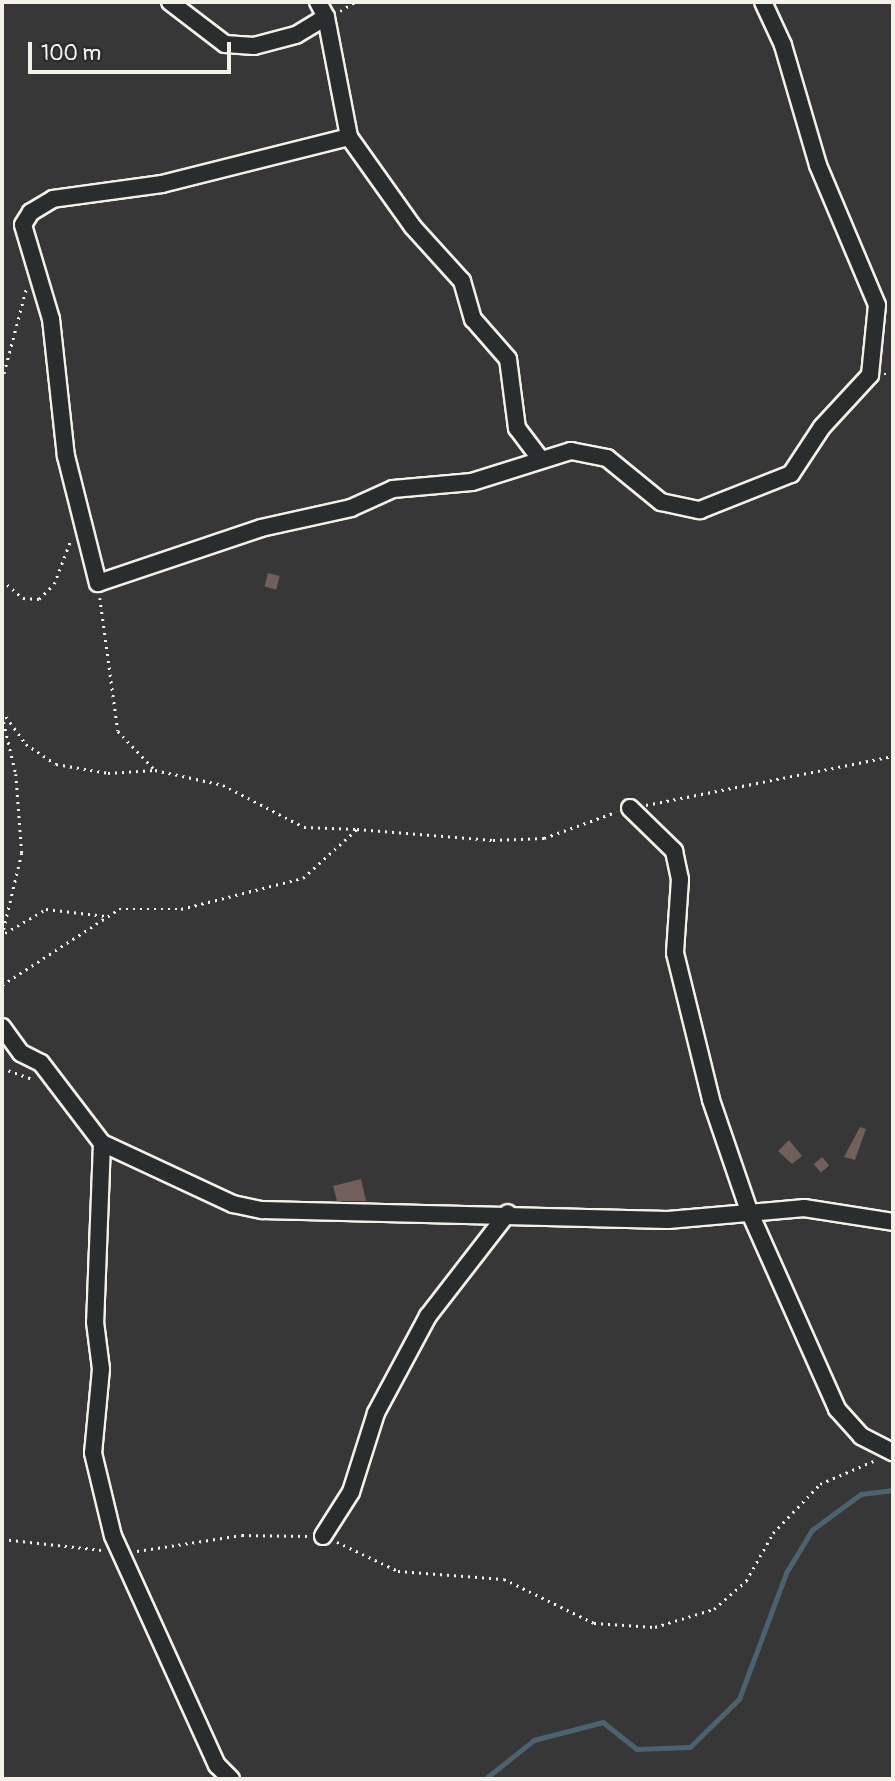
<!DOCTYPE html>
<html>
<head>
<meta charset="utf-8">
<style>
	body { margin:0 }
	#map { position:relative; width:895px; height:1781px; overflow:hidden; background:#383737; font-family:Pangolin,sans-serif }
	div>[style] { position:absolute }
	.stream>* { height:4.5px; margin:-2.25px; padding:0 2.25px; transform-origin:2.25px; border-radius:2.25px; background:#4b626f }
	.building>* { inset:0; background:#715f5c; transform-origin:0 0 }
	.path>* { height:2.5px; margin-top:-1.25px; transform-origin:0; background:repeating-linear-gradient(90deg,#f4f1e8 0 2px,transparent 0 7px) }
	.roads { filter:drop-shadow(2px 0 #f4f1e8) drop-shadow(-2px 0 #f4f1e8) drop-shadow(0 2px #f4f1e8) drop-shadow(0 -2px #f4f1e8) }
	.minor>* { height:16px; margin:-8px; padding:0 8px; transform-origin:8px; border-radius:8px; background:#2a2d2e }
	span { translate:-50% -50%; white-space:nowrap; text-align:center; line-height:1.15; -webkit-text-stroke:5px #2a2d2e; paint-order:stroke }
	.frame { position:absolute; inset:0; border:4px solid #f4f1e8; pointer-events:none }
	.scale { position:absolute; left:28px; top:42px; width:203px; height:32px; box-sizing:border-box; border:4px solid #f4f1e8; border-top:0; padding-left:9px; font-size:21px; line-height:24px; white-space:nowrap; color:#f4f1e8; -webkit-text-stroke:5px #2a2d2e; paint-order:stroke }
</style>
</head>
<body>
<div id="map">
	<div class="stream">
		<div style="left:485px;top:1779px;width:63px;rotate:-38.5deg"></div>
		<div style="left:534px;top:1740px;width:71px;rotate:-14.6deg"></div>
		<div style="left:603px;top:1722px;width:43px;rotate:38.5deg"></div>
		<div style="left:637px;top:1749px;width:53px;rotate:-2.2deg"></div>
		<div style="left:690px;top:1747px;width:69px;rotate:-44.4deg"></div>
		<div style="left:739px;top:1699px;width:134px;rotate:-69.5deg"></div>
		<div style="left:786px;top:1573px;width:50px;rotate:-58.8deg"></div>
		<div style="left:812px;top:1530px;width:61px;rotate:-36.3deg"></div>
		<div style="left:861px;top:1494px;width:32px;rotate:-7deg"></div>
	</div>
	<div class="building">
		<div style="left:268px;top:573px;width:12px;height:14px;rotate:14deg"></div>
		<div style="clip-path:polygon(860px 1127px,866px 1129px,855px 1160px,844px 1157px)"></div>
		<div style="clip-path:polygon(789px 1140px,802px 1156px,792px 1164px,778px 1151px)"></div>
		<div style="left:822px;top:1157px;width:11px;height:11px;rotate:49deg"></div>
		<div style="clip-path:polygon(361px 1179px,366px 1201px,337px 1201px,333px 1186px)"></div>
	</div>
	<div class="path">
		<div style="left:340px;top:11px;width:17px;rotate:-31deg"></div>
		<div style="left:884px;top:374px;width:9px"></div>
		<div style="left:2px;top:380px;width:94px;rotate:-75.2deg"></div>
		<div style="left:2px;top:580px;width:28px;rotate:41deg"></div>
		<div style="left:23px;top:598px;width:16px;rotate:4deg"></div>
		<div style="left:39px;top:599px;width:21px;rotate:-45deg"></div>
		<div style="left:54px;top:584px;width:48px;rotate:-69.3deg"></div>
		<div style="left:100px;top:598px;width:134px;rotate:82.3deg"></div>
		<div style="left:118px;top:731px;width:54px;rotate:46.5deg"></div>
		<div style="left:2px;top:711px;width:41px;rotate:54deg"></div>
		<div style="left:26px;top:744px;width:36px;rotate:34deg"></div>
		<div style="left:56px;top:764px;width:53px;rotate:9.8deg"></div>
		<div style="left:108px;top:773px;width:47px;rotate:-3.7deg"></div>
		<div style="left:155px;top:770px;width:70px;rotate:12.4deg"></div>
		<div style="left:223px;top:785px;width:91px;rotate:27.4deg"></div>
		<div style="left:304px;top:827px;width:53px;rotate:2.2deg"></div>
		<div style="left:2px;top:715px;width:61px;rotate:76.7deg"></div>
		<div style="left:16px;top:774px;width:79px;rotate:85.7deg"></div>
		<div style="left:22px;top:853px;width:86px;rotate:103.4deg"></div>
		<div style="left:646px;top:805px;width:252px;rotate:-11.2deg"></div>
		<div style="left:5px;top:933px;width:48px;rotate:-30.3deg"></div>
		<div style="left:46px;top:909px;width:60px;rotate:6.7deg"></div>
		<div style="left:2px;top:985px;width:140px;rotate:-33deg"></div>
		<div style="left:119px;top:909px;width:62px"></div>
		<div style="left:181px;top:909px;width:126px;rotate:-14.3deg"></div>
		<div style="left:303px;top:878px;width:73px;rotate:-42.2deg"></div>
		<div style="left:357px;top:829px;width:136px;rotate:4.6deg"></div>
		<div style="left:493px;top:840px;width:51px;rotate:-2.2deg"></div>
		<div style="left:544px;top:838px;width:77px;rotate:-19.9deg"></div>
		<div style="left:2px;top:1068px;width:33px;rotate:20deg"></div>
		<div style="left:2px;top:1539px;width:101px;rotate:6.3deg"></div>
		<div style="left:337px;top:1542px;width:68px;rotate:25.4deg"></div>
		<div style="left:398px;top:1571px;width:106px;rotate:4.3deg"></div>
		<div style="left:504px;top:1579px;width:100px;rotate:26.1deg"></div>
		<div style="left:594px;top:1623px;width:61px;rotate:3.8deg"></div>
		<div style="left:655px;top:1627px;width:62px;rotate:-17deg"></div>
		<div style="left:714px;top:1609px;width:43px;rotate:-41.2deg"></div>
		<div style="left:746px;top:1581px;width:55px;rotate:-60.6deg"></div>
		<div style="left:773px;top:1533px;width:68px;rotate:-46.2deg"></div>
		<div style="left:820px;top:1484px;width:61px;rotate:-23.2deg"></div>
		<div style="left:137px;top:1551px;width:106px;rotate:-8.7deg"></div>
		<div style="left:242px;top:1535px;width:69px;rotate:0.8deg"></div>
	</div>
	<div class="roads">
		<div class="minor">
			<div style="left:170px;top:2px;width:69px;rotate:37.4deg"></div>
			<div style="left:225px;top:44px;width:29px;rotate:4deg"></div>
			<div style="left:254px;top:46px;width:43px;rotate:-14.7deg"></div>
			<div style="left:296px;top:35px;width:35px;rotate:-31deg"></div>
			<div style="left:318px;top:2px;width:17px;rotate:62deg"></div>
			<div style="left:326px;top:17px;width:122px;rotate:79.1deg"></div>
			<div style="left:349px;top:137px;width:193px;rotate:165.9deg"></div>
			<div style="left:162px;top:184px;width:110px;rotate:172.2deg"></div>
			<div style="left:53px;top:199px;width:26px;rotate:149deg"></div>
			<div style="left:31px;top:212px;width:15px;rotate:122deg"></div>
			<div style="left:23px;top:225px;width:98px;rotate:73.4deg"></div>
			<div style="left:51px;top:319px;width:138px;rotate:83.8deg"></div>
			<div style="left:66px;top:456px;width:131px;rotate:75.9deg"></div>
			<div style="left:98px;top:583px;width:172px;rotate:-18.6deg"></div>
			<div style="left:261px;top:528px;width:92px;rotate:-12.5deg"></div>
			<div style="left:351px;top:508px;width:46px;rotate:-24.3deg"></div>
			<div style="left:393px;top:489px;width:79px;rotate:-5.1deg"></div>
			<div style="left:472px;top:482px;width:104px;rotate:-17.4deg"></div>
			<div style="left:571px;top:451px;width:37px;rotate:11deg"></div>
			<div style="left:607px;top:458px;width:70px;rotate:39.2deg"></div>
			<div style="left:661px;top:502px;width:40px;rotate:12deg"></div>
			<div style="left:700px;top:510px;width:98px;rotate:-21.6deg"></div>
			<div style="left:791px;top:474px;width:56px;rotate:-56.6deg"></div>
			<div style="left:822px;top:427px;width:71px;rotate:-47.3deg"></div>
			<div style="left:870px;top:375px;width:70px;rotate:-84.3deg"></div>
			<div style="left:877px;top:305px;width:152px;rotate:-112.9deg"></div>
			<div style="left:818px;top:165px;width:125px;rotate:-106.3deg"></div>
			<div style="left:783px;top:45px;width:47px;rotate:-114.9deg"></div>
			<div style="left:349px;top:137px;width:110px;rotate:54.6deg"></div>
			<div style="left:413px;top:227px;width:73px;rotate:47.8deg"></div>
			<div style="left:462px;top:281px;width:40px;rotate:74deg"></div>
			<div style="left:473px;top:319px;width:53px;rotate:48.8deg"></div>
			<div style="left:508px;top:359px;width:70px;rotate:82.6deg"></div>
			<div style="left:517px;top:428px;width:39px;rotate:53deg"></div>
			<div style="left:630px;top:808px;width:62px;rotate:44.3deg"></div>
			<div style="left:674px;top:851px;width:29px;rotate:78deg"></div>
			<div style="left:680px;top:879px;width:74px;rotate:93.9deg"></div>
			<div style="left:675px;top:953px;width:151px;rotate:76.2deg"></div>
			<div style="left:711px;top:1100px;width:117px;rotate:71.1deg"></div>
			<div style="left:749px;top:1211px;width:217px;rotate:66deg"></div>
			<div style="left:837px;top:1409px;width:36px;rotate:48deg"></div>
			<div style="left:861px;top:1436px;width:36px;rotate:27deg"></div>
			<div style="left:2px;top:1027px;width:32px;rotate:54deg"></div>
			<div style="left:21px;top:1053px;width:22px;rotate:27deg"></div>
			<div style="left:41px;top:1063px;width:101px;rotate:52.7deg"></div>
			<div style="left:102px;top:1143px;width:179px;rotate:92.2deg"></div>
			<div style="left:95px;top:1322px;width:47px;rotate:82.7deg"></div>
			<div style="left:101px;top:1369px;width:84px;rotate:95.4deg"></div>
			<div style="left:93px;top:1453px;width:85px;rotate:76.5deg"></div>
			<div style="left:113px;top:1536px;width:252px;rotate:65.6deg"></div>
			<div style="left:217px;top:1765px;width:20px;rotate:45deg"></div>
			<div style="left:102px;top:1143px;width:145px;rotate:25deg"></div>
			<div style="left:233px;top:1204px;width:30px;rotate:12deg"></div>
			<div style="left:262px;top:1210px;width:406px;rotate:1.4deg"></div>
			<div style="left:668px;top:1220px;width:137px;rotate:-5deg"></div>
			<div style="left:804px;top:1208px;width:90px;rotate:8.9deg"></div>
			<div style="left:323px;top:1536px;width:52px;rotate:-57.5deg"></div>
			<div style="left:351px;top:1492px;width:83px;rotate:-72.4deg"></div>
			<div style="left:376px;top:1413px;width:110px;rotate:-61.8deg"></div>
			<div style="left:428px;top:1316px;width:130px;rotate:-52.2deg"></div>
		</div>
	</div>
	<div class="frame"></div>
	<div class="scale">100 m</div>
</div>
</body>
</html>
